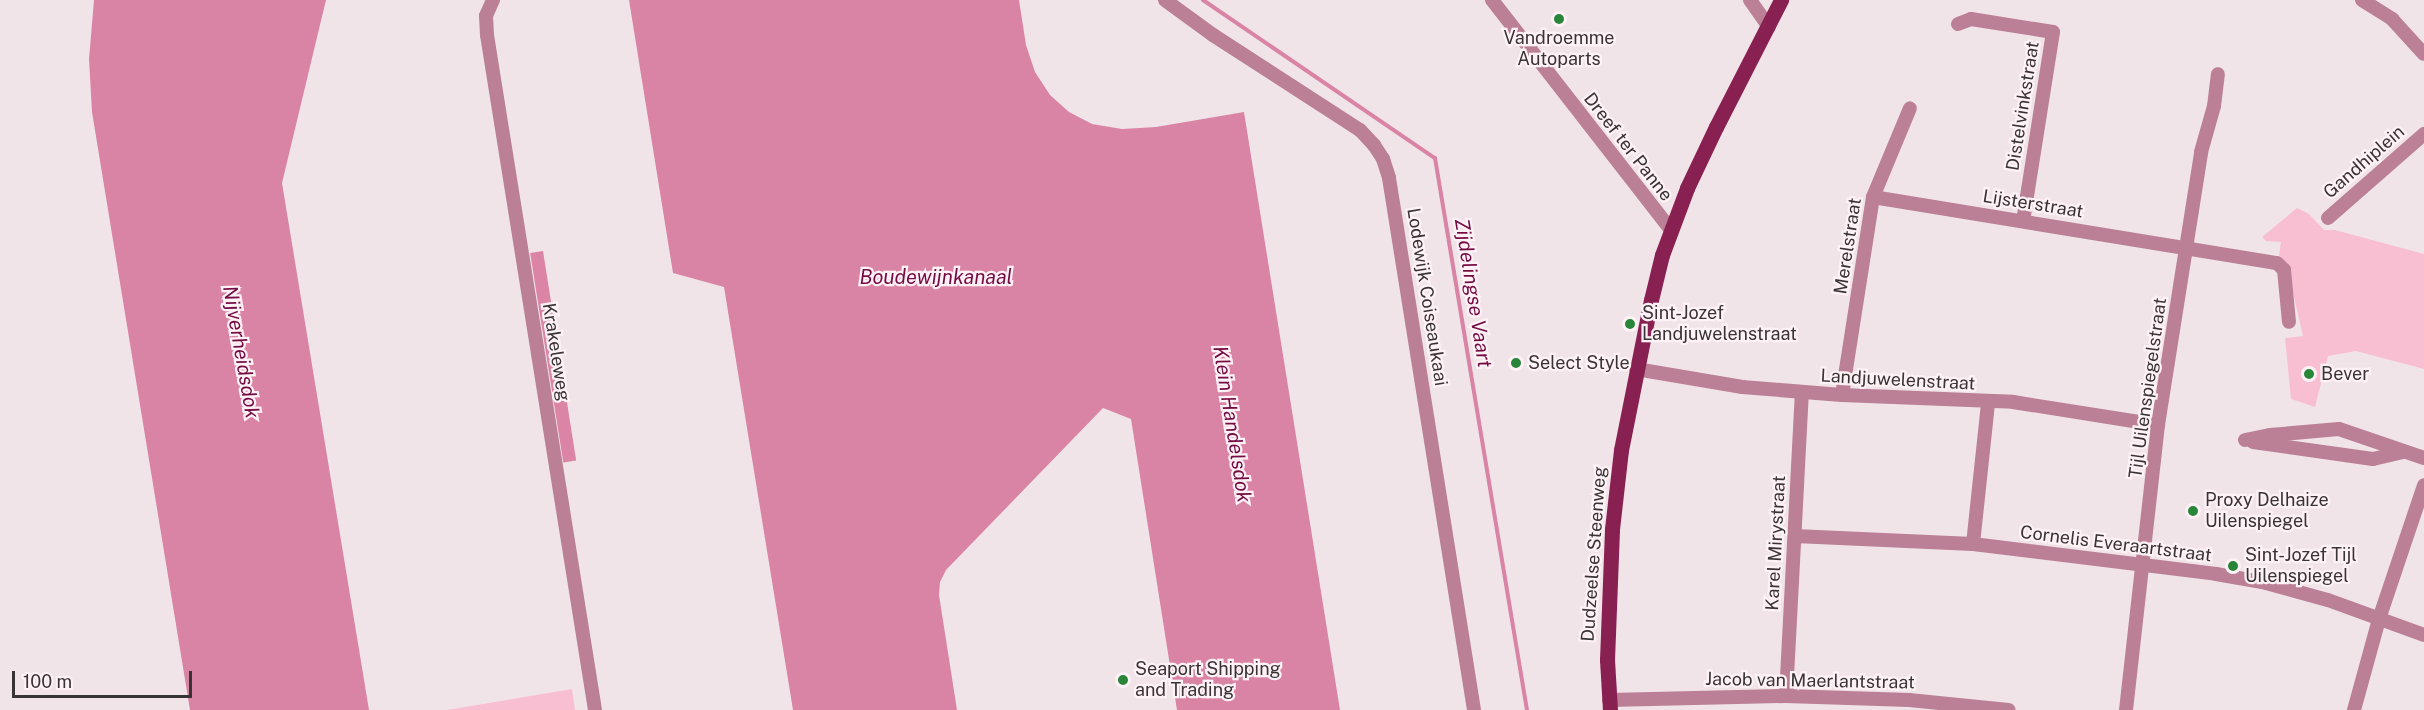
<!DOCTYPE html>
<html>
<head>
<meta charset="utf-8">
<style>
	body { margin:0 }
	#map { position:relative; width:2424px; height:710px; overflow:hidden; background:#f1e4e8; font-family:"Public Sans",sans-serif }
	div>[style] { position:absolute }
	.green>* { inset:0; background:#f8bfd3 }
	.forest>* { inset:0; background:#db84a5; transform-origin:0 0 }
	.water>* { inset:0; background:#da84a5 }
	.stream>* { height:4px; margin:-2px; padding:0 2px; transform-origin:2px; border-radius:2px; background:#da84a5 }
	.minor>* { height:14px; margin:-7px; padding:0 7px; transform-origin:7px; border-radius:7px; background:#bb8095 }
	.major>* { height:15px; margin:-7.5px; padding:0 7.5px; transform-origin:7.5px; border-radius:7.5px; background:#892052 }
	.dots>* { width:16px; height:16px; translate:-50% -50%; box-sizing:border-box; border:3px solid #fff2f6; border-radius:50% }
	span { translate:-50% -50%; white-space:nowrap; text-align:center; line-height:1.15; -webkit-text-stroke:4.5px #fff2f6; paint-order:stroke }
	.poi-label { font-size:18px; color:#383335 }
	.left { translate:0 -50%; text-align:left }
	.street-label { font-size:18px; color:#383335 }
	.water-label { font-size:20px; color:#740b42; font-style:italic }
	.scale { position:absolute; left:12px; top:671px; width:180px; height:27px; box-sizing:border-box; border:3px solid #383335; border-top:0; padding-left:8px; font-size:18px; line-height:21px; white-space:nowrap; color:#383335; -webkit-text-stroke:4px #fff2f6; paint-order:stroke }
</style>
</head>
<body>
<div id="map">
	<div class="green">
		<div style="clip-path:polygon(2297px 208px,2309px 214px,2324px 230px,2335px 230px,2424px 254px,2424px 369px,2356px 351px,2328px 356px,2315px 407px,2291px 399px,2285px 338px,2303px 336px,2288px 271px,2279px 255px,2281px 242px,2266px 241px,2262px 237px)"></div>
		<div style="clip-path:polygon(572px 689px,575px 710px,447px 710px)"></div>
	</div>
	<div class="forest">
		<div style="left:543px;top:251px;width:212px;height:13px;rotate:81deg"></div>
	</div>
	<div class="water">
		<div style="clip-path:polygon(94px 0,326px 0,282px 183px,369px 710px,190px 710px,92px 112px,89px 59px)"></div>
		<div style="clip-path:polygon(629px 0,1019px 0,1026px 45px,1035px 72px,1050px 95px,1069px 112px,1092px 124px,1122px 129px,1156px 127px,1244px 112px,1340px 710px,1177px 710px,1131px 419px,1103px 408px,946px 570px,940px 582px,939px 595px,957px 710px,793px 710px,724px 287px,673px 273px)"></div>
	</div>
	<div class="stream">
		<div style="left:1203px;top:0;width:281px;rotate:34.3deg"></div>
		<div style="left:1435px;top:158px;width:560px;rotate:80.54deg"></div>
	</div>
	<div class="minor">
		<div style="left:493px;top:0;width:17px;rotate:114deg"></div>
		<div style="left:486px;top:16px;width:19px;rotate:87deg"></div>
		<div style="left:487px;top:35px;width:684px;rotate:80.91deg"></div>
		<div style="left:1165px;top:0;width:59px;rotate:36.1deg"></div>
		<div style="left:1213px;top:35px;width:175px;rotate:32.9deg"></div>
		<div style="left:1360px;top:130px;width:21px;rotate:47deg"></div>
		<div style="left:1374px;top:145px;width:17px;rotate:57deg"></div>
		<div style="left:1383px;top:159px;width:20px;rotate:72deg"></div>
		<div style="left:1389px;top:178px;width:539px;rotate:80.92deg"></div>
		<div style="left:1492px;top:0;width:291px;rotate:52.1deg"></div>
		<div style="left:1750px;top:0;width:33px;rotate:55deg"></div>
		<div style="left:2362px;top:0;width:36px;rotate:32deg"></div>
		<div style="left:2392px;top:19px;width:47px;rotate:47.6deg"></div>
		<div style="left:1958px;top:24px;width:14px;rotate:-21deg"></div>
		<div style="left:1971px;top:19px;width:83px;rotate:9deg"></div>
		<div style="left:2053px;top:32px;width:191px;rotate:99deg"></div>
		<div style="left:1873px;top:197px;width:409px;rotate:9.3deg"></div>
		<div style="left:2277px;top:263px;width:10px;rotate:45deg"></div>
		<div style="left:2284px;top:270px;width:52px;rotate:84.5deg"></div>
		<div style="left:2328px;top:218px;width:128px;rotate:-41.2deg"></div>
		<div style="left:1636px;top:369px;width:108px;rotate:9.6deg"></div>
		<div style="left:1742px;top:387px;width:100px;rotate:4.6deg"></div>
		<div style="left:1842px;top:395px;width:171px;rotate:2.3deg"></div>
		<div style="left:2013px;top:402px;width:147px;rotate:9deg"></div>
		<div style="left:1842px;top:395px;width:200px;rotate:-81.1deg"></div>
		<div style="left:1873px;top:197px;width:96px;rotate:-67.4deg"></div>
		<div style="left:2245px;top:440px;width:25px;rotate:-11deg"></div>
		<div style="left:2270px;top:435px;width:69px;rotate:-5deg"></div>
		<div style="left:2339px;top:429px;width:90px;rotate:18.8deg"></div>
		<div style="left:2253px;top:442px;width:121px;rotate:8.1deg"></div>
		<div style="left:2373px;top:459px;width:31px;rotate:-13deg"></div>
		<div style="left:1795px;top:536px;width:178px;rotate:2.6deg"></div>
		<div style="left:1973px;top:544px;width:245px;rotate:7deg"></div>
		<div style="left:2216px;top:574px;width:47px;rotate:9.9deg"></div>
		<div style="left:2262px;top:582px;width:68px;rotate:15.3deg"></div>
		<div style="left:2328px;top:600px;width:102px;rotate:20deg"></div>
		<div style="left:1973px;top:544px;width:142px;rotate:-83.9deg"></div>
		<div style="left:1786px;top:696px;width:304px;rotate:-87deg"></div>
		<div style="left:1609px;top:700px;width:177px;rotate:-1.3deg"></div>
		<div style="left:1786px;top:696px;width:123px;rotate:1.9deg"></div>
		<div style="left:1909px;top:700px;width:100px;rotate:5.7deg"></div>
		<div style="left:2126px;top:710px;width:287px;rotate:-83.6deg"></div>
		<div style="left:2158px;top:425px;width:276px;rotate:-81deg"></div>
		<div style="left:2201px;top:152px;width:48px;rotate:-74.2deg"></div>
		<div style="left:2214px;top:106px;width:32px;rotate:-83deg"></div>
		<div style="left:2354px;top:710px;width:94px;rotate:-74.6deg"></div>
		<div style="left:2379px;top:619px;width:141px;rotate:-71.4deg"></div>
	</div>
	<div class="major">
		<div style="left:1610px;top:710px;width:50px;rotate:-93.4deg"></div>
		<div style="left:1607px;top:660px;width:131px;rotate:-87.8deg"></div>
		<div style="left:1612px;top:529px;width:80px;rotate:-83.5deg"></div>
		<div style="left:1621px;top:450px;width:153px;rotate:-78.7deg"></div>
		<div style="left:1651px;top:300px;width:46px;rotate:-76.3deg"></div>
		<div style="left:1662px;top:255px;width:72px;rotate:-69.5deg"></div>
		<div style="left:1687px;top:188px;width:68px;rotate:-64.6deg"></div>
		<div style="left:1716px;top:127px;width:143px;rotate:-62.9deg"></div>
	</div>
	<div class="dots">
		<div style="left:1559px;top:19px;background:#288638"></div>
		<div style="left:1630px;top:324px;background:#288638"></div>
		<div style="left:1516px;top:363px;background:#288638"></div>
		<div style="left:2309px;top:374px;background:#288638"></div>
		<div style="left:2193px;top:511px;background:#288638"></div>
		<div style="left:2233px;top:566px;background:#288638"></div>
		<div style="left:1123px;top:680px;background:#288638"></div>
	</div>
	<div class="poi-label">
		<span style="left:1559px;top:49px">Vandroemme<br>Autoparts</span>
		<span class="left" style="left:1642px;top:324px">Sint-Jozef<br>Landjuwelenstraat</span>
		<span class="left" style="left:1528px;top:363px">Select Style</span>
		<span class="left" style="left:2321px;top:374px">Bever</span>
		<span class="left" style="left:2205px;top:511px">Proxy Delhaize<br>Uilenspiegel</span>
		<span class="left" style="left:2245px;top:566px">Sint-Jozef Tijl<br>Uilenspiegel</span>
		<span class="left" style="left:1135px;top:680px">Seaport Shipping<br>and Trading</span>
	</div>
	<div class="street-label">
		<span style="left:2023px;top:106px;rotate:-81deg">Distelvinkstraat</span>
		<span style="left:1628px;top:147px;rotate:52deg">Dreef ter Panne</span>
		<span style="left:2364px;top:162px;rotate:-41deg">Gandhiplein</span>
		<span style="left:2033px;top:204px;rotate:9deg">Lijsterstraat</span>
		<span style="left:1848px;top:246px;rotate:-81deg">Merelstraat</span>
		<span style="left:1427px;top:297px;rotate:81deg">Lodewijk Coiseaukaai</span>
		<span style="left:556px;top:352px;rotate:81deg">Krakeleweg</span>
		<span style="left:1898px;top:380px;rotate:3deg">Landjuwelenstraat</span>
		<span style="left:2148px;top:388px;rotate:-82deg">Tijl Uilenspiegelstraat</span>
		<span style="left:1776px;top:543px;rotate:-87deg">Karel Mirystraat</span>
		<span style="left:2116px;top:544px;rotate:7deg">Cornelis Everaartstraat</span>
		<span style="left:1594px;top:554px;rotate:-86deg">Dudzeelse Steenweg</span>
		<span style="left:1810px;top:681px;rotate:1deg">Jacob van Maerlantstraat</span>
	</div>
	<div class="water-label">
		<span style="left:936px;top:277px">Boudewijnkanaal</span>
		<span style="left:1473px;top:293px;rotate:81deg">Zijdelingse Vaart</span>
		<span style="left:241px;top:352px;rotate:80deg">Nijverheidsdok</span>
		<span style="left:1232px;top:424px;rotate:81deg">Klein Handelsdok</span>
	</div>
	<div class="scale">100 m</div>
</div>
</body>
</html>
